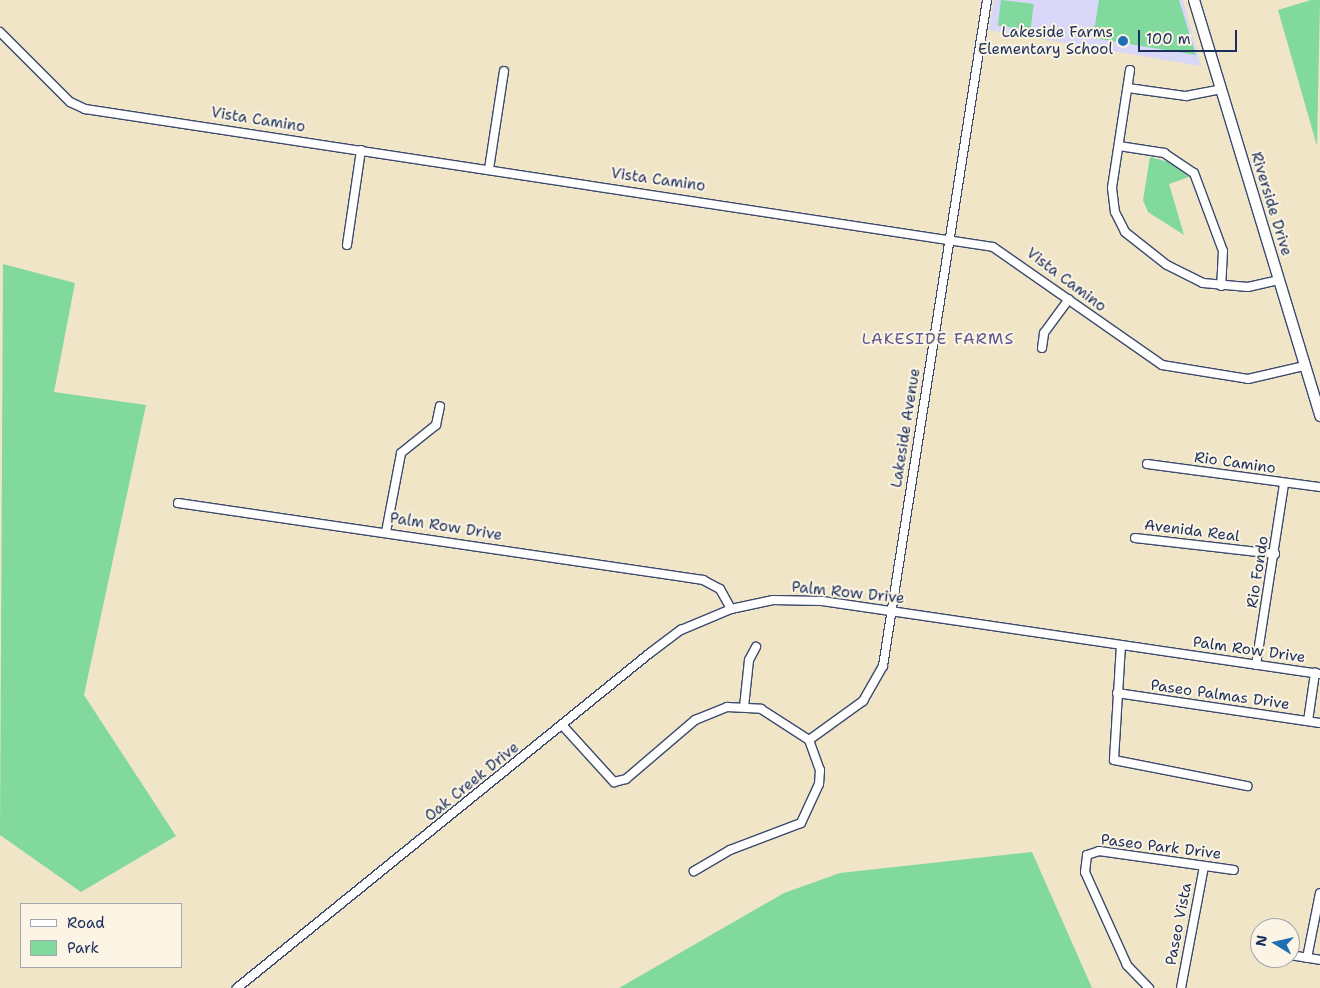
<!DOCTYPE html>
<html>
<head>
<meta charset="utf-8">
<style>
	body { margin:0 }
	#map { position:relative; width:1320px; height:988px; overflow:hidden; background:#f0e5c7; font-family:"Shantell Sans",sans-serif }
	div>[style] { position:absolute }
	.built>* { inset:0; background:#d8d7f8 }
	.green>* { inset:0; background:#81d99e; transform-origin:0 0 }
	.roads { filter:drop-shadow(1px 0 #3b4a6e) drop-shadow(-1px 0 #3b4a6e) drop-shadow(0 1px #3b4a6e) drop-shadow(0 -1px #3b4a6e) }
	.minor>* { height:8px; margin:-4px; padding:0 4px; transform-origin:4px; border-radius:4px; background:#fff }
	.major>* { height:10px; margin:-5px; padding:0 5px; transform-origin:5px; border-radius:5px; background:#fff }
	.dots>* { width:14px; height:14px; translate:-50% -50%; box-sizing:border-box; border:2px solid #fcf5e5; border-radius:50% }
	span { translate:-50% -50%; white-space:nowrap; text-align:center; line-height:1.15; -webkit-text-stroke:4px #fcf5e5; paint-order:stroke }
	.poi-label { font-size:15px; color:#1b2f5e }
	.right { translate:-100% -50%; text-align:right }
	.street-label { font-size:15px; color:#1b2f5e }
	.neighbourhood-label { font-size:16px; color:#58568d; letter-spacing:1px }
	.legend { position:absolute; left:20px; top:903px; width:162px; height:65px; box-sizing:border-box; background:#fcf5e5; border:1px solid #a2a6af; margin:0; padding:6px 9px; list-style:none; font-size:15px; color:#1b2f5e }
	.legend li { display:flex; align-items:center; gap:10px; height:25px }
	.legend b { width:25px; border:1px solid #a2a6af }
	.north { position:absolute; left:1250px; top:918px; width:50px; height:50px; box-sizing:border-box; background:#fcf5e5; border:1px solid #a2a6af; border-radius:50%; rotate:279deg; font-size:14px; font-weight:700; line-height:20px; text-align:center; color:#1b2f5e }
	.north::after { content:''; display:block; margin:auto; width:18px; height:22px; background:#1f6fb2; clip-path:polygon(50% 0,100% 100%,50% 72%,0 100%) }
	.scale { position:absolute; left:1138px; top:30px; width:99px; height:22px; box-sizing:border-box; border:2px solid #1b2f5e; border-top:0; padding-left:6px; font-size:15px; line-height:18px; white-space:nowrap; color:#1b2f5e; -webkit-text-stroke:4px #fcf5e5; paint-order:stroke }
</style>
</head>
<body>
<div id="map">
	<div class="built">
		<div style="clip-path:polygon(994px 0,1183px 0,1201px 66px,989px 30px)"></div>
	</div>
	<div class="green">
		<div style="left:1001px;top:0;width:33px;height:26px;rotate:7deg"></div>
		<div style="clip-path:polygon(1099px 0,1179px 0,1196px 55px,1093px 38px)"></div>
		<div style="clip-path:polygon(1311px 0,1320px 0,1317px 146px,1278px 10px)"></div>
		<div style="clip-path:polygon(1150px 157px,1173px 163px,1189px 177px,1169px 184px,1184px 235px,1148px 212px,1143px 200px)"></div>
		<div style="clip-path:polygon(3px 264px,75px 283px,54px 392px,146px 405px,84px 695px,176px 836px,81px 892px,0 835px)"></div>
		<div style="clip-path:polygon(1032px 852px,1092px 988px,619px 988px,784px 893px,840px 873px)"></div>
	</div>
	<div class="roads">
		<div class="minor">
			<div style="left:0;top:32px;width:99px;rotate:45deg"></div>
			<div style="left:70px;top:102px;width:17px;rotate:25deg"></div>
			<div style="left:85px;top:109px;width:918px;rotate:8.64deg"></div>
			<div style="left:993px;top:247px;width:206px;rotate:34.9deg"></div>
			<div style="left:1162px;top:365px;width:87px;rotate:9.2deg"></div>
			<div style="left:1248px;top:379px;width:57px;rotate:-13.1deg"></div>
			<div style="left:1130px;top:70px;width:119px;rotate:98.7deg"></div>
			<div style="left:1112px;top:188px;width:24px;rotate:83deg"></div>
			<div style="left:1115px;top:212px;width:22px;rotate:63deg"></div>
			<div style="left:1125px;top:232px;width:53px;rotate:38.2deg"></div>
			<div style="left:1167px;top:265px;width:40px;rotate:26.6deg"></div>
			<div style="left:1203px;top:283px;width:45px;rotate:5.1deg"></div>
			<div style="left:1248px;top:287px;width:31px;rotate:-13deg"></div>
			<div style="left:1128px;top:88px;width:59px;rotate:7.9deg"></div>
			<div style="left:1186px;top:96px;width:36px;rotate:-11deg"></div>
			<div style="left:1119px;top:146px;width:46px;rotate:8.8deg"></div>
			<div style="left:1164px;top:153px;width:36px;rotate:34deg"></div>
			<div style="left:1194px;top:173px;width:83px;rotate:69.6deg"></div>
			<div style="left:1223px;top:251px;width:35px;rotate:93deg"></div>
			<div style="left:489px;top:169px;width:99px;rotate:-81.3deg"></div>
			<div style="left:347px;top:245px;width:96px;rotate:-81.6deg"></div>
			<div style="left:1042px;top:348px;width:15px;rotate:-82deg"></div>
			<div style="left:1044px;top:333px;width:42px;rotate:-53.7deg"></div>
			<div style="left:1147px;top:464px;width:175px;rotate:7.6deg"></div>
			<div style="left:178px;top:503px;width:531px;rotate:8.34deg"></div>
			<div style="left:703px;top:580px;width:19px;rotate:28deg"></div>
			<div style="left:720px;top:589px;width:23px;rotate:61deg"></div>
			<div style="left:386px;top:532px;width:80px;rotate:-79.2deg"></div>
			<div style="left:401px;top:453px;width:45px;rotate:-38.7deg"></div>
			<div style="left:436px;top:425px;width:19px;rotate:-78deg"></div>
			<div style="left:1135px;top:538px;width:141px;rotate:6.5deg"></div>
			<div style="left:1121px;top:645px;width:115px;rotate:93.5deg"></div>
			<div style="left:1114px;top:760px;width:136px;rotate:11.1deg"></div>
			<div style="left:1256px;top:665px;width:183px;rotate:-81.2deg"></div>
			<div style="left:1117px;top:693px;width:205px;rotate:8.4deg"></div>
			<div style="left:744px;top:707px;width:47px;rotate:-83.9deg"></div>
			<div style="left:749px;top:660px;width:15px;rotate:-62deg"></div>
			<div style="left:1308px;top:721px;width:49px;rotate:-81.7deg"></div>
			<div style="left:563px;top:726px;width:76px;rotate:47.7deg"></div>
			<div style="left:614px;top:782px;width:12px;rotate:-14deg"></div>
			<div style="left:626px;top:779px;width:91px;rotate:-40.5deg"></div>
			<div style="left:695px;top:720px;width:35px;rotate:-22deg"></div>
			<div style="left:727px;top:707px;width:34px;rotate:3deg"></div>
			<div style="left:761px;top:709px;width:57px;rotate:32.9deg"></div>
			<div style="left:809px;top:740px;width:32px;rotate:70deg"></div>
			<div style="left:820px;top:770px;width:14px;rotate:94deg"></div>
			<div style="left:819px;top:784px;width:43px;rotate:114.8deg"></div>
			<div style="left:801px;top:823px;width:76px;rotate:159.2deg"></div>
			<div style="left:730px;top:850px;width:42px;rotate:149.7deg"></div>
			<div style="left:809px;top:740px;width:67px;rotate:-35.8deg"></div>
			<div style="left:863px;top:701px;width:40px;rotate:-60.3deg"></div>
			<div style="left:883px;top:666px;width:674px;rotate:-81.12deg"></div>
			<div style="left:1290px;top:955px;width:30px;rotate:9deg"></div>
			<div style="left:1307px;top:958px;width:66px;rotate:-78.7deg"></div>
			<div style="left:237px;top:988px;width:532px;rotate:-39.05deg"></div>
			<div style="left:650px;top:653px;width:39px;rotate:-37deg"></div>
			<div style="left:681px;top:630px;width:54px;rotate:-22.8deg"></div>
			<div style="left:731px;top:609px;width:43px;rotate:-12.1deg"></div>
			<div style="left:773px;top:600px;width:49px;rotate:1.2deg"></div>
			<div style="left:822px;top:601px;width:503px;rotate:8.34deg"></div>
			<div style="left:1149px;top:988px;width:32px;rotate:-134deg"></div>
			<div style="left:1127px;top:965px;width:102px;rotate:-114.3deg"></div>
			<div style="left:1085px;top:872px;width:17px;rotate:-83deg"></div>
			<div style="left:1087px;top:855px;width:13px;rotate:-18deg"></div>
			<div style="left:1099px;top:851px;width:136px;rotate:8deg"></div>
			<div style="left:1181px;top:988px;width:124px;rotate:-79.3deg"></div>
		</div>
		<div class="major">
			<div style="left:1194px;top:0;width:435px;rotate:73.1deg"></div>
		</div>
	</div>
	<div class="dots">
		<div style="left:1123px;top:41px;background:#1f6fb2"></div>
	</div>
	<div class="poi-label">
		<span class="right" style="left:1113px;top:41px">Lakeside Farms<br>Elementary School</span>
	</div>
	<div class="street-label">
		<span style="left:258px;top:120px;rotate:9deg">Vista Camino</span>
		<span style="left:658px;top:180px;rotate:8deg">Vista Camino</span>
		<span style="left:1271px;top:204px;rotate:73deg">Riverside Drive</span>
		<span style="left:1066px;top:280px;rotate:37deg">Vista Camino</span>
		<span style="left:906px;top:428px;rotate:-81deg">Lakeside Avenue</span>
		<span style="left:1235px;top:463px;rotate:8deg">Rio Camino</span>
		<span style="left:446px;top:527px;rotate:9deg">Palm Row Drive</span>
		<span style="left:1192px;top:531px;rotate:7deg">Avenida Real</span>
		<span style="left:1258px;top:572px;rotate:-81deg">Rio Fondo</span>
		<span style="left:848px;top:593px;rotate:6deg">Palm Row Drive</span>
		<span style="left:1249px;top:650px;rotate:8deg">Palm Row Drive</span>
		<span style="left:1220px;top:695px;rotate:8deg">Paseo Palmas Drive</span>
		<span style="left:472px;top:782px;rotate:-39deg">Oak Creek Drive</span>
		<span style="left:1161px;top:847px;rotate:7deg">Paseo Park Drive</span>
		<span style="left:1179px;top:924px;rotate:-79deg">Paseo Vista</span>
	</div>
	<div class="neighbourhood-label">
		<span style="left:938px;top:339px">LAKESIDE FARMS</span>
	</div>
	<ul class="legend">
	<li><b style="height:6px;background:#fff"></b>Road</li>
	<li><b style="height:14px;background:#81d99e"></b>Park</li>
	</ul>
	<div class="north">N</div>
	<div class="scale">100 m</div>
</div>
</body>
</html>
